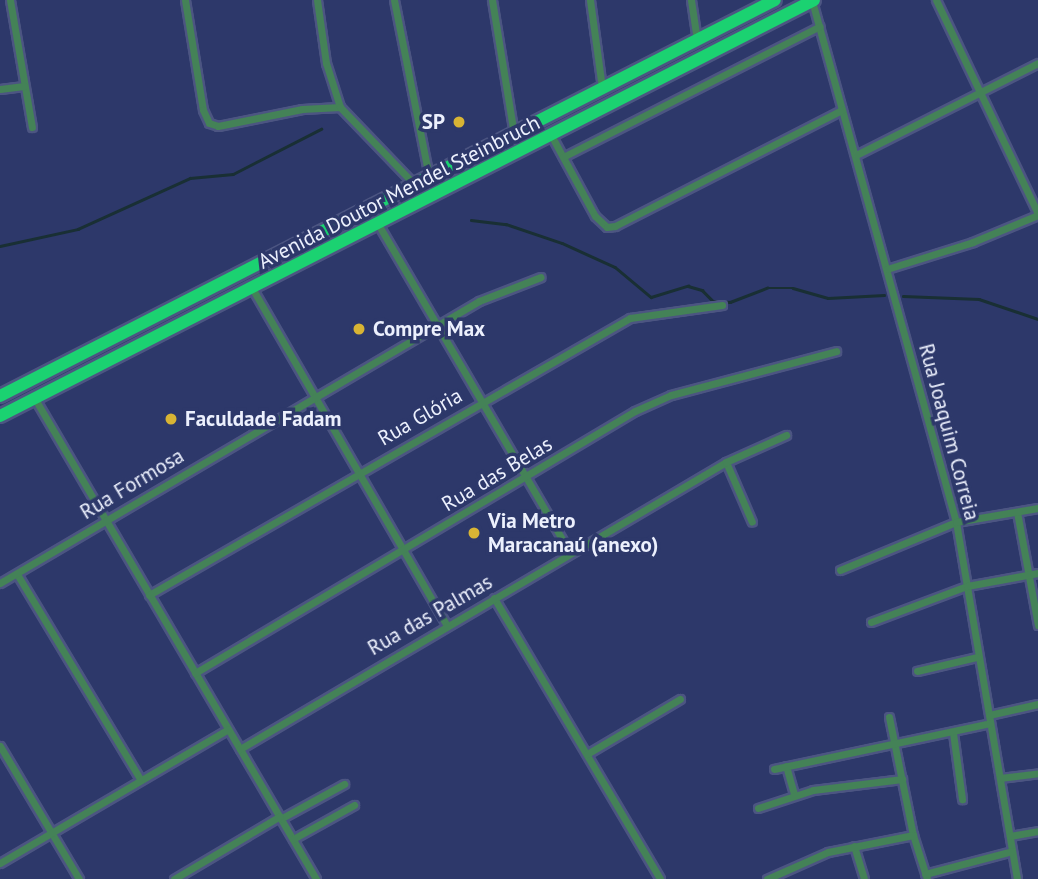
<!DOCTYPE html>
<html>
<head>
<meta charset="utf-8">
<style>
	body { margin:0 }
	#map { position:relative; width:1038px; height:879px; overflow:hidden; background:#2d386a; font-family:"PT Sans",sans-serif }
	div>[style] { position:absolute }
	.stream>* { height:2.5px; margin:-1.25px; padding:0 1.25px; transform-origin:1.25px; border-radius:1.25px; background:#192f34 }
	.roads { filter:drop-shadow(2px 0 #4c5582) drop-shadow(-2px 0 #4c5582) drop-shadow(0 2px #4c5582) drop-shadow(0 -2px #4c5582) }
	.minor>* { height:7px; margin:-3.5px; padding:0 3.5px; transform-origin:3.5px; border-radius:3.5px; background:#448257 }
	.trunk>* { height:12px; margin:-6px; padding:0 6px; transform-origin:6px; border-radius:6px; background:#1bd271 }
	.dots>* { width:19px; height:19px; translate:-50% -50%; box-sizing:border-box; border:4px solid #2d386a; border-radius:50% }
	span { translate:-50% -50%; white-space:nowrap; text-align:center; line-height:1.15; -webkit-text-stroke:7px #2d386a; paint-order:stroke }
	.poi-label { font-size:21px; color:#ecf0fd; font-weight:700 }
	.right { translate:-100% -50%; text-align:right }
	.left { translate:0 -50%; text-align:left }
	.street-label { font-size:21px; color:#ecf0fd }
</style>
</head>
<body>
<div id="map">
	<div class="stream">
		<div style="left:471px;top:220px;width:35px;rotate:7deg"></div>
		<div style="left:506px;top:224px;width:59px;rotate:18.7deg"></div>
		<div style="left:562px;top:243px;width:58px;rotate:24.4deg"></div>
		<div style="left:615px;top:267px;width:47px;rotate:39.8deg"></div>
		<div style="left:651px;top:297px;width:39px;rotate:-17deg"></div>
		<div style="left:688px;top:286px;width:15px;rotate:16deg"></div>
		<div style="left:702px;top:290px;width:16px;rotate:45deg"></div>
		<div style="left:713px;top:301px;width:17px;rotate:3deg"></div>
		<div style="left:730px;top:302px;width:40px;rotate:-21deg"></div>
		<div style="left:767px;top:288px;width:26px"></div>
		<div style="left:793px;top:288px;width:36px;rotate:16deg"></div>
		<div style="left:828px;top:298px;width:56px;rotate:-3.1deg"></div>
		<div style="left:0;top:246px;width:80px;rotate:-12.3deg"></div>
		<div style="left:78px;top:229px;width:123px;rotate:-24.5deg"></div>
		<div style="left:190px;top:178px;width:43px;rotate:-5.3deg"></div>
		<div style="left:233px;top:174px;width:99px;rotate:-27.1deg"></div>
		<div style="left:903px;top:296px;width:76px;rotate:2.3deg"></div>
		<div style="left:979px;top:299px;width:62px;rotate:18.7deg"></div>
	</div>
	<div class="roads">
		<div class="minor">
			<div style="left:10px;top:0;width:129px;rotate:80.2deg"></div>
			<div style="left:185px;top:0;width:111px;rotate:80.7deg"></div>
			<div style="left:203px;top:110px;width:14px;rotate:65deg"></div>
			<div style="left:209px;top:123px;width:9px;rotate:18deg"></div>
			<div style="left:218px;top:126px;width:86px;rotate:-11.4deg"></div>
			<div style="left:302px;top:109px;width:38px;rotate:-3deg"></div>
			<div style="left:317px;top:0;width:64px;rotate:81.9deg"></div>
			<div style="left:326px;top:63px;width:46px;rotate:72.3deg"></div>
			<div style="left:340px;top:107px;width:108px;rotate:46.1deg"></div>
			<div style="left:394px;top:0;width:180px;rotate:78.8deg"></div>
			<div style="left:492px;top:0;width:136px;rotate:80.7deg"></div>
			<div style="left:590px;top:0;width:89px;rotate:82.2deg"></div>
			<div style="left:691px;top:0;width:40px;rotate:81.5deg"></div>
			<div style="left:936px;top:0;width:237px;rotate:64.5deg"></div>
			<div style="left:812px;top:1px;width:541px;rotate:74.55deg"></div>
			<div style="left:956px;top:522px;width:362px;rotate:80.3deg"></div>
			<div style="left:0;top:89px;width:24px;rotate:-7deg"></div>
			<div style="left:551px;top:135px;width:92px;rotate:61.5deg"></div>
			<div style="left:595px;top:216px;width:16px;rotate:43deg"></div>
			<div style="left:607px;top:227px;width:8px;rotate:-7deg"></div>
			<div style="left:615px;top:226px;width:255px;rotate:-27.1deg"></div>
			<div style="left:856px;top:155px;width:204px;rotate:-26.8deg"></div>
			<div style="left:563px;top:157px;width:288px;rotate:-27deg"></div>
			<div style="left:378px;top:224px;width:381px;rotate:59.7deg"></div>
			<div style="left:887px;top:269px;width:90px;rotate:-17.4deg"></div>
			<div style="left:973px;top:242px;width:70px;rotate:-22.6deg"></div>
			<div style="left:252px;top:288px;width:388px;rotate:60deg"></div>
			<div style="left:35px;top:399px;width:556px;rotate:59.65deg"></div>
			<div style="left:726px;top:462px;width:65px;rotate:66.6deg"></div>
			<div style="left:1017px;top:512px;width:115px;rotate:79.5deg"></div>
			<div style="left:840px;top:570px;width:126px;rotate:-22.5deg"></div>
			<div style="left:956px;top:522px;width:83px;rotate:-9.7deg"></div>
			<div style="left:17px;top:574px;width:240px;rotate:59deg"></div>
			<div style="left:0;top:583px;width:556px;rotate:-30.49deg"></div>
			<div style="left:479px;top:301px;width:66px;rotate:-21.2deg"></div>
			<div style="left:149px;top:595px;width:555px;rotate:-29.94deg"></div>
			<div style="left:630px;top:318px;width:93px;rotate:-8deg"></div>
			<div style="left:494px;top:598px;width:326px;rotate:59.4deg"></div>
			<div style="left:871px;top:622px;width:103px;rotate:-20.6deg"></div>
			<div style="left:967px;top:586px;width:72px;rotate:-10.4deg"></div>
			<div style="left:917px;top:671px;width:62px;rotate:-13.1deg"></div>
			<div style="left:195px;top:673px;width:512px;rotate:-30.77deg"></div>
			<div style="left:635px;top:411px;width:39px;rotate:-24deg"></div>
			<div style="left:671px;top:395px;width:171px;rotate:-14.9deg"></div>
			<div style="left:989px;top:715px;width:50px;rotate:-12.7deg"></div>
			<div style="left:889px;top:717px;width:120px;rotate:78.5deg"></div>
			<div style="left:913px;top:835px;width:46px;rotate:72.3deg"></div>
			<div style="left:953px;top:733px;width:67px;rotate:82.2deg"></div>
			<div style="left:0;top:746px;width:155px;rotate:59.3deg"></div>
			<div style="left:240px;top:749px;width:564px;rotate:-30.56deg"></div>
			<div style="left:726px;top:462px;width:66px;rotate:-24.2deg"></div>
			<div style="left:587px;top:754px;width:108px;rotate:-30.6deg"></div>
			<div style="left:786px;top:766px;width:29px;rotate:74deg"></div>
			<div style="left:774px;top:769px;width:221px;rotate:-12deg"></div>
			<div style="left:1000px;top:778px;width:38px;rotate:-7deg"></div>
			<div style="left:758px;top:808px;width:58px;rotate:-18.1deg"></div>
			<div style="left:813px;top:790px;width:90px;rotate:-7deg"></div>
			<div style="left:282px;top:818px;width:71px;rotate:-28.7deg"></div>
			<div style="left:1010px;top:836px;width:28px;rotate:-10deg"></div>
			<div style="left:293px;top:839px;width:70px;rotate:-29.1deg"></div>
			<div style="left:854px;top:846px;width:34px;rotate:73deg"></div>
			<div style="left:0;top:863px;width:264px;rotate:-30.4deg"></div>
			<div style="left:925px;top:874px;width:90px;rotate:-14.8deg"></div>
			<div style="left:174px;top:879px;width:123px;rotate:-30.7deg"></div>
			<div style="left:767px;top:879px;width:67px;rotate:-23.9deg"></div>
			<div style="left:828px;top:852px;width:87px;rotate:-11.3deg"></div>
		</div>
		<div class="trunk">
			<div style="left:0;top:396px;width:870px;rotate:-27.07deg"></div>
			<div style="left:0;top:416px;width:914px;rotate:-27.07deg"></div>
		</div>
	</div>
	<div class="dots">
		<div style="left:459px;top:122px;background:#d8b434"></div>
		<div style="left:359px;top:329px;background:#d8b434"></div>
		<div style="left:171px;top:419px;background:#d8b434"></div>
		<div style="left:474px;top:533px;background:#d8b434"></div>
	</div>
	<div class="poi-label">
		<span class="right" style="left:445px;top:122px">SP</span>
		<span class="left" style="left:373px;top:329px">Compre Max</span>
		<span class="left" style="left:185px;top:419px">Faculdade Fadam</span>
		<span class="left" style="left:488px;top:533px">Via Metro<br>Maracanaú (anexo)</span>
	</div>
	<div class="street-label">
		<span style="left:399px;top:192px;rotate:-27deg">Avenida Doutor Mendel Steinbruch</span>
		<span style="left:420px;top:417px;rotate:-30deg">Rua Glória</span>
		<span style="left:949px;top:432px;rotate:75deg">Rua Joaquim Correia</span>
		<span style="left:497px;top:474px;rotate:-31deg">Rua das Belas</span>
		<span style="left:132px;top:484px;rotate:-31deg">Rua Formosa</span>
		<span style="left:430px;top:615px;rotate:-30deg">Rua das Palmas</span>
	</div>
</div>
</body>
</html>
